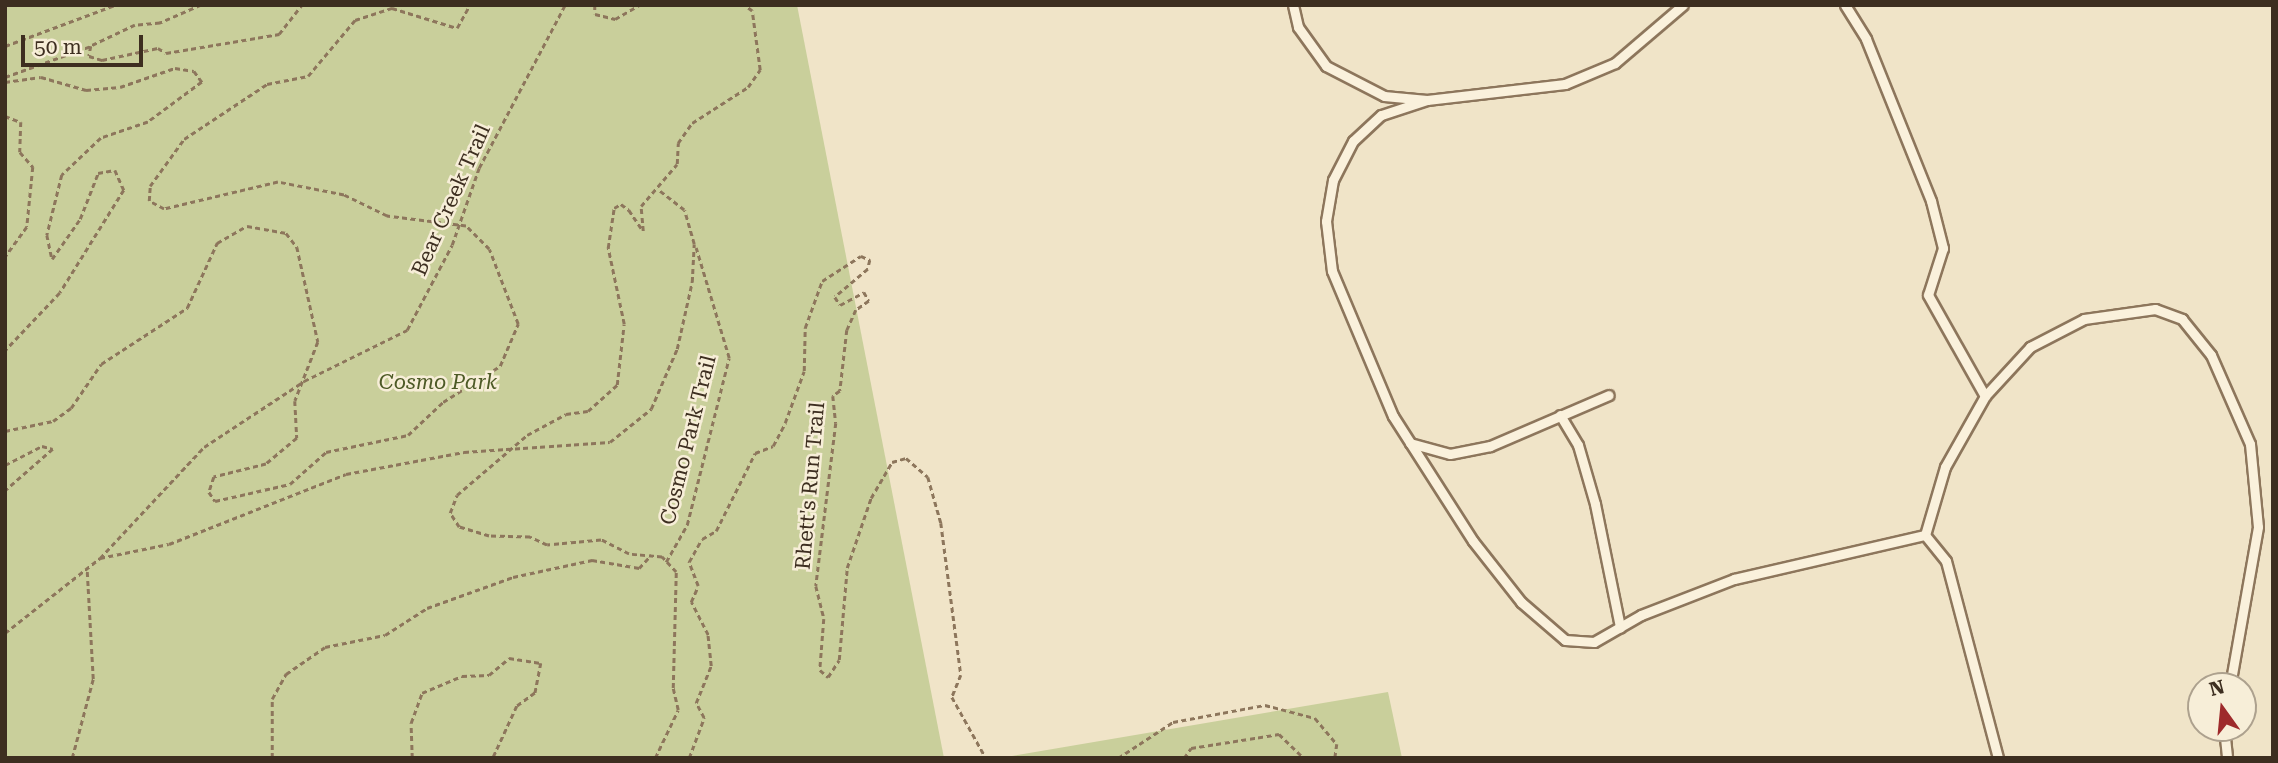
<!DOCTYPE html>
<html>
<head>
<meta charset="utf-8">
<style>
	body { margin:0 }
	#map { position:relative; width:2278px; height:763px; overflow:hidden; background:#f0e4c8; font-family:"Roboto Serif",serif }
	div>[style] { position:absolute }
	.green>* { inset:0; background:#c9cf9b }
	.path>* { height:2.5px; margin-top:-1.25px; transform-origin:0; background:repeating-linear-gradient(90deg,#8d765c 0 5px,transparent 0 8.5px) }
	.roads { filter:drop-shadow(2px 0 #8d765c) drop-shadow(-2px 0 #8d765c) drop-shadow(0 2px #8d765c) drop-shadow(0 -2px #8d765c) }
	.service>* { height:9px; margin:-4.5px; padding:0 4.5px; transform-origin:4.5px; border-radius:4.5px; background:#faf1dc }
	span { translate:-50% -50%; white-space:nowrap; text-align:center; line-height:1.15; -webkit-text-stroke:5px #f7eed8; paint-order:stroke }
	.street-label { font-size:21px; color:#3d2e20 }
	.park-label { font-size:21px; color:#4d5a26; font-style:italic }
	.frame { position:absolute; inset:0; border:7px solid #3d2e20; pointer-events:none }
	.north { position:absolute; left:2187px; top:672px; width:70px; height:70px; box-sizing:border-box; background:#f7eed8; border:2px solid #ada18e; border-radius:50%; rotate:345deg; font-size:19px; font-weight:700; line-height:28px; text-align:center; color:#3d2e20 }
	.north::after { content:''; display:block; margin:auto; width:24px; height:32px; background:#9e2a2b; clip-path:polygon(50% 0,100% 100%,50% 72%,0 100%) }
	.scale { position:absolute; left:21px; top:35px; width:122px; height:32px; box-sizing:border-box; border:4px solid #3d2e20; border-top:0; padding-left:9px; font-size:21px; line-height:24px; white-space:nowrap; color:#3d2e20; -webkit-text-stroke:5px #f7eed8; paint-order:stroke }
</style>
</head>
<body>
<div id="map">
	<div class="green">
		<div style="clip-path:polygon(5px 5px,797px 5px,944px 758px,5px 758px)"></div>
		<div style="clip-path:polygon(1388px 692px,1402px 758px,1000px 758px)"></div>
	</div>
	<div class="path">
		<div style="left:201px;top:5px;width:45px;rotate:156.3deg"></div>
		<div style="left:160px;top:23px;width:25px;rotate:175deg"></div>
		<div style="left:135px;top:25px;width:49px;rotate:154.5deg"></div>
		<div style="left:91px;top:46px;width:10px;rotate:101deg"></div>
		<div style="left:89px;top:56px;width:14px;rotate:17deg"></div>
		<div style="left:102px;top:60px;width:57px;rotate:-12.1deg"></div>
		<div style="left:158px;top:48px;width:9px;rotate:32deg"></div>
		<div style="left:166px;top:53px;width:115px;rotate:-9.5deg"></div>
		<div style="left:279px;top:34px;width:37px;rotate:-52deg"></div>
		<div style="left:595px;top:5px;width:9px;rotate:90deg"></div>
		<div style="left:595px;top:14px;width:21px;rotate:14deg"></div>
		<div style="left:615px;top:19px;width:28px;rotate:-30deg"></div>
		<div style="left:5px;top:46px;width:117px;rotate:-20.4deg"></div>
		<div style="left:5px;top:77px;width:91px;rotate:-19.8deg"></div>
		<div style="left:5px;top:82px;width:36px;rotate:-8deg"></div>
		<div style="left:41px;top:77px;width:47px;rotate:16.1deg"></div>
		<div style="left:86px;top:90px;width:34px;rotate:-5deg"></div>
		<div style="left:120px;top:87px;width:58px;rotate:-19.1deg"></div>
		<div style="left:175px;top:68px;width:19px;rotate:9deg"></div>
		<div style="left:194px;top:71px;width:14px;rotate:54deg"></div>
		<div style="left:202px;top:82px;width:67px;rotate:143.5deg"></div>
		<div style="left:148px;top:122px;width:50px;rotate:161.2deg"></div>
		<div style="left:101px;top:138px;width:54px;rotate:136.5deg"></div>
		<div style="left:62px;top:175px;width:62px;rotate:104deg"></div>
		<div style="left:47px;top:235px;width:25px;rotate:78deg"></div>
		<div style="left:52px;top:259px;width:49px;rotate:-55deg"></div>
		<div style="left:80px;top:219px;width:49px;rotate:-68.6deg"></div>
		<div style="left:98px;top:173px;width:17px;rotate:-10deg"></div>
		<div style="left:115px;top:170px;width:22px;rotate:66deg"></div>
		<div style="left:124px;top:190px;width:121px;rotate:121.9deg"></div>
		<div style="left:60px;top:293px;width:80px;rotate:133.5deg"></div>
		<div style="left:5px;top:116px;width:17px;rotate:21deg"></div>
		<div style="left:21px;top:122px;width:30px;rotate:92deg"></div>
		<div style="left:20px;top:152px;width:20px;rotate:49deg"></div>
		<div style="left:33px;top:167px;width:60px;rotate:95.7deg"></div>
		<div style="left:27px;top:227px;width:37px;rotate:126deg"></div>
		<div style="left:5px;top:431px;width:49px;rotate:-11.8deg"></div>
		<div style="left:53px;top:421px;width:22px;rotate:-36deg"></div>
		<div style="left:71px;top:408px;width:53px;rotate:-55.7deg"></div>
		<div style="left:101px;top:364px;width:103px;rotate:-33.1deg"></div>
		<div style="left:187px;top:308px;width:72px;rotate:-65.2deg"></div>
		<div style="left:217px;top:243px;width:34px;rotate:-30deg"></div>
		<div style="left:247px;top:226px;width:40px;rotate:10deg"></div>
		<div style="left:286px;top:233px;width:18px;rotate:52deg"></div>
		<div style="left:297px;top:247px;width:97px;rotate:77.5deg"></div>
		<div style="left:318px;top:342px;width:63px;rotate:111.3deg"></div>
		<div style="left:295px;top:401px;width:37px;rotate:87deg"></div>
		<div style="left:297px;top:438px;width:40px;rotate:140deg"></div>
		<div style="left:266px;top:464px;width:54px;rotate:166deg"></div>
		<div style="left:214px;top:477px;width:16px;rotate:108deg"></div>
		<div style="left:209px;top:492px;width:11px;rotate:56deg"></div>
		<div style="left:215px;top:501px;width:77px;rotate:-12.8deg"></div>
		<div style="left:290px;top:484px;width:48px;rotate:-41.6deg"></div>
		<div style="left:326px;top:452px;width:84px;rotate:-11.7deg"></div>
		<div style="left:408px;top:435px;width:48px;rotate:-43.3deg"></div>
		<div style="left:443px;top:402px;width:67px;rotate:-32.3deg"></div>
		<div style="left:500px;top:366px;width:46px;rotate:-66.8deg"></div>
		<div style="left:518px;top:324px;width:80px;rotate:-111.1deg"></div>
		<div style="left:489px;top:249px;width:33px;rotate:-135deg"></div>
		<div style="left:466px;top:226px;width:80px;rotate:-172.8deg"></div>
		<div style="left:387px;top:216px;width:48px;rotate:-154deg"></div>
		<div style="left:344px;top:195px;width:67px;rotate:-168.9deg"></div>
		<div style="left:278px;top:182px;width:117px;rotate:166.7deg"></div>
		<div style="left:164px;top:209px;width:17px;rotate:-152deg"></div>
		<div style="left:149px;top:201px;width:15px;rotate:-86deg"></div>
		<div style="left:150px;top:186px;width:58px;rotate:-54.1deg"></div>
		<div style="left:184px;top:139px;width:100px;rotate:-33.5deg"></div>
		<div style="left:267px;top:84px;width:42px;rotate:-11deg"></div>
		<div style="left:308px;top:76px;width:73px;rotate:-50deg"></div>
		<div style="left:355px;top:20px;width:39px;rotate:-18deg"></div>
		<div style="left:392px;top:8px;width:68px;rotate:17.1deg"></div>
		<div style="left:457px;top:28px;width:26px;rotate:-61deg"></div>
		<div style="left:5px;top:465px;width:42px;rotate:-27.2deg"></div>
		<div style="left:42px;top:446px;width:11px;rotate:15deg"></div>
		<div style="left:53px;top:449px;width:64px;rotate:138.8deg"></div>
		<div style="left:100px;top:558px;width:70px;rotate:-11.5deg"></div>
		<div style="left:169px;top:544px;width:190px;rotate:-21.6deg"></div>
		<div style="left:346px;top:474px;width:120px;rotate:-10.6deg"></div>
		<div style="left:464px;top:452px;width:146px;rotate:-3.9deg"></div>
		<div style="left:610px;top:442px;width:53px;rotate:-38.8deg"></div>
		<div style="left:651px;top:409px;width:65px;rotate:-66.6deg"></div>
		<div style="left:677px;top:349px;width:69px;rotate:-77.4deg"></div>
		<div style="left:692px;top:282px;width:38px;rotate:-87deg"></div>
		<div style="left:694px;top:244px;width:35px;rotate:-106deg"></div>
		<div style="left:684px;top:210px;width:34px;rotate:-142deg"></div>
		<div style="left:666px;top:562px;width:43px;rotate:-60.4deg"></div>
		<div style="left:687px;top:525px;width:172px;rotate:-75.9deg"></div>
		<div style="left:729px;top:358px;width:115px;rotate:-106.7deg"></div>
		<div style="left:5px;top:633px;width:121px;rotate:-38.3deg"></div>
		<div style="left:100px;top:558px;width:152px;rotate:-46.9deg"></div>
		<div style="left:204px;top:447px;width:120px;rotate:-33.4deg"></div>
		<div style="left:304px;top:381px;width:115px;rotate:-26.3deg"></div>
		<div style="left:407px;top:330px;width:96px;rotate:-62.1deg"></div>
		<div style="left:452px;top:245px;width:82px;rotate:-70.7deg"></div>
		<div style="left:479px;top:168px;width:184px;rotate:-62.2deg"></div>
		<div style="left:72px;top:758px;width:82px;rotate:-75.1deg"></div>
		<div style="left:93px;top:679px;width:109px;rotate:-93.2deg"></div>
		<div style="left:272px;top:758px;width:59px;rotate:-90deg"></div>
		<div style="left:272px;top:699px;width:29px;rotate:-61deg"></div>
		<div style="left:286px;top:674px;width:47px;rotate:-34.7deg"></div>
		<div style="left:325px;top:647px;width:61px;rotate:-11.3deg"></div>
		<div style="left:385px;top:635px;width:50px;rotate:-32.7deg"></div>
		<div style="left:427px;top:608px;width:91px;rotate:-19.8deg"></div>
		<div style="left:513px;top:577px;width:81px;rotate:-12.1deg"></div>
		<div style="left:592px;top:560px;width:48px;rotate:9.7deg"></div>
		<div style="left:639px;top:568px;width:18px;rotate:-47deg"></div>
		<div style="left:412px;top:758px;width:35px;rotate:-92deg"></div>
		<div style="left:411px;top:723px;width:32px;rotate:-70deg"></div>
		<div style="left:422px;top:693px;width:43px;rotate:-23deg"></div>
		<div style="left:462px;top:676px;width:27px;rotate:-2deg"></div>
		<div style="left:489px;top:675px;width:26px;rotate:-40deg"></div>
		<div style="left:509px;top:658px;width:32px;rotate:9deg"></div>
		<div style="left:541px;top:663px;width:31px;rotate:101deg"></div>
		<div style="left:535px;top:693px;width:22px;rotate:144deg"></div>
		<div style="left:517px;top:706px;width:57px;rotate:114.8deg"></div>
		<div style="left:655px;top:758px;width:53px;rotate:-64.4deg"></div>
		<div style="left:678px;top:710px;width:23px;rotate:-103deg"></div>
		<div style="left:673px;top:688px;width:116px;rotate:-88.5deg"></div>
		<div style="left:676px;top:572px;width:21px;rotate:-133deg"></div>
		<div style="left:662px;top:557px;width:33px;rotate:-175deg"></div>
		<div style="left:629px;top:554px;width:31px;rotate:-153deg"></div>
		<div style="left:601px;top:540px;width:54px;rotate:174.7deg"></div>
		<div style="left:547px;top:545px;width:19px;rotate:-155deg"></div>
		<div style="left:530px;top:537px;width:41px;rotate:-178.6deg"></div>
		<div style="left:489px;top:536px;width:31px;rotate:-163deg"></div>
		<div style="left:459px;top:527px;width:17px;rotate:-123deg"></div>
		<div style="left:450px;top:513px;width:19px;rotate:-69deg"></div>
		<div style="left:457px;top:495px;width:92px;rotate:-40.6deg"></div>
		<div style="left:527px;top:435px;width:44px;rotate:-28.3deg"></div>
		<div style="left:566px;top:414px;width:22px;rotate:-8deg"></div>
		<div style="left:588px;top:411px;width:39px;rotate:-42deg"></div>
		<div style="left:617px;top:385px;width:61px;rotate:-83.5deg"></div>
		<div style="left:624px;top:324px;width:78px;rotate:-101.9deg"></div>
		<div style="left:608px;top:248px;width:40px;rotate:-81.5deg"></div>
		<div style="left:614px;top:208px;width:8px;rotate:-30deg"></div>
		<div style="left:621px;top:204px;width:10px;rotate:37deg"></div>
		<div style="left:629px;top:210px;width:25px;rotate:56deg"></div>
		<div style="left:643px;top:231px;width:25px;rotate:-95deg"></div>
		<div style="left:641px;top:206px;width:55px;rotate:-49.4deg"></div>
		<div style="left:677px;top:164px;width:21px;rotate:-87deg"></div>
		<div style="left:678px;top:143px;width:24px;rotate:-55deg"></div>
		<div style="left:692px;top:123px;width:67px;rotate:-32.7deg"></div>
		<div style="left:748px;top:87px;width:21px;rotate:-55deg"></div>
		<div style="left:760px;top:70px;width:60px;rotate:-97.7deg"></div>
		<div style="left:752px;top:11px;width:10px;rotate:-143deg"></div>
		<div style="left:689px;top:758px;width:43px;rotate:-69.4deg"></div>
		<div style="left:704px;top:718px;width:17px;rotate:-118deg"></div>
		<div style="left:696px;top:703px;width:40px;rotate:-68deg"></div>
		<div style="left:711px;top:666px;width:31px;rotate:-96deg"></div>
		<div style="left:708px;top:635px;width:37px;rotate:-117deg"></div>
		<div style="left:691px;top:602px;width:17px;rotate:-66deg"></div>
		<div style="left:698px;top:586px;width:26px;rotate:-111deg"></div>
		<div style="left:689px;top:562px;width:26px;rotate:-61deg"></div>
		<div style="left:702px;top:539px;width:16px;rotate:-30deg"></div>
		<div style="left:716px;top:531px;width:87px;rotate:-63.4deg"></div>
		<div style="left:755px;top:453px;width:19px;rotate:-21deg"></div>
		<div style="left:773px;top:446px;width:26px;rotate:-62deg"></div>
		<div style="left:785px;top:423px;width:55px;rotate:-69.9deg"></div>
		<div style="left:804px;top:371px;width:43px;rotate:-88.7deg"></div>
		<div style="left:805px;top:328px;width:50px;rotate:-70.1deg"></div>
		<div style="left:822px;top:281px;width:46px;rotate:-32.7deg"></div>
		<div style="left:861px;top:256px;width:10px;rotate:24deg"></div>
		<div style="left:870px;top:260px;width:9px;rotate:103deg"></div>
		<div style="left:868px;top:269px;width:43px;rotate:139.7deg"></div>
		<div style="left:835px;top:297px;width:9px;rotate:58deg"></div>
		<div style="left:840px;top:305px;width:27px;rotate:-28deg"></div>
		<div style="left:864px;top:292px;width:10px;rotate:61deg"></div>
		<div style="left:869px;top:301px;width:16px;rotate:145deg"></div>
		<div style="left:856px;top:310px;width:22px;rotate:114deg"></div>
		<div style="left:847px;top:330px;width:61px;rotate:96.5deg"></div>
		<div style="left:840px;top:391px;width:9px;rotate:144deg"></div>
		<div style="left:833px;top:396px;width:27px;rotate:84deg"></div>
		<div style="left:836px;top:423px;width:164px;rotate:97deg"></div>
		<div style="left:816px;top:586px;width:34px;rotate:76deg"></div>
		<div style="left:824px;top:619px;width:51px;rotate:94.5deg"></div>
		<div style="left:820px;top:670px;width:11px;rotate:41deg"></div>
		<div style="left:828px;top:677px;width:20px;rotate:-57deg"></div>
		<div style="left:839px;top:660px;width:92px;rotate:-85deg"></div>
		<div style="left:847px;top:568px;width:74px;rotate:-71.1deg"></div>
		<div style="left:871px;top:498px;width:42px;rotate:-59.7deg"></div>
		<div style="left:892px;top:462px;width:15px;rotate:-16deg"></div>
		<div style="left:906px;top:458px;width:29px;rotate:41deg"></div>
		<div style="left:928px;top:477px;width:48px;rotate:74.2deg"></div>
		<div style="left:941px;top:523px;width:153px;rotate:82.5deg"></div>
		<div style="left:961px;top:675px;width:24px;rotate:112deg"></div>
		<div style="left:952px;top:697px;width:70px;rotate:60.9deg"></div>
		<div style="left:1118px;top:758px;width:66px;rotate:-33.2deg"></div>
		<div style="left:1173px;top:722px;width:94px;rotate:-10.5deg"></div>
		<div style="left:1265px;top:705px;width:52px;rotate:14.6deg"></div>
		<div style="left:1315px;top:718px;width:34px;rotate:50deg"></div>
		<div style="left:1337px;top:744px;width:14px;rotate:98deg"></div>
		<div style="left:1184px;top:758px;width:12px;rotate:-55deg"></div>
		<div style="left:1191px;top:748px;width:89px;rotate:-9deg"></div>
		<div style="left:1279px;top:734px;width:35px;rotate:44deg"></div>
	</div>
	<div class="roads">
		<div class="service">
			<div style="left:1293px;top:5px;width:23px;rotate:77deg"></div>
			<div style="left:1298px;top:27px;width:48px;rotate:54.3deg"></div>
			<div style="left:1326px;top:66px;width:65px;rotate:27.3deg"></div>
			<div style="left:1384px;top:96px;width:43px;rotate:5.3deg"></div>
			<div style="left:1427px;top:100px;width:139px;rotate:-6.6deg"></div>
			<div style="left:1565px;top:84px;width:54px;rotate:-22.8deg"></div>
			<div style="left:1615px;top:63px;width:89px;rotate:-40.5deg"></div>
			<div style="left:1845px;top:5px;width:40px;rotate:58deg"></div>
			<div style="left:1866px;top:39px;width:175px;rotate:68.1deg"></div>
			<div style="left:1931px;top:201px;width:49px;rotate:75.7deg"></div>
			<div style="left:1943px;top:248px;width:49px;rotate:107.7deg"></div>
			<div style="left:1928px;top:295px;width:116px;rotate:60.6deg"></div>
			<div style="left:1427px;top:100px;width:48px;rotate:161.9deg"></div>
			<div style="left:1381px;top:115px;width:38px;rotate:137deg"></div>
			<div style="left:1353px;top:141px;width:44px;rotate:117.1deg"></div>
			<div style="left:1333px;top:180px;width:42px;rotate:99.7deg"></div>
			<div style="left:1326px;top:221px;width:50px;rotate:83.2deg"></div>
			<div style="left:1332px;top:271px;width:157px;rotate:67.2deg"></div>
			<div style="left:1393px;top:416px;width:148px;rotate:57.4deg"></div>
			<div style="left:1473px;top:541px;width:78px;rotate:51.8deg"></div>
			<div style="left:1521px;top:602px;width:58px;rotate:40.8deg"></div>
			<div style="left:1565px;top:640px;width:29px;rotate:4deg"></div>
			<div style="left:1594px;top:642px;width:54px;rotate:-29.9deg"></div>
			<div style="left:1641px;top:615px;width:100px;rotate:-21.2deg"></div>
			<div style="left:1734px;top:579px;width:196px;rotate:-13deg"></div>
			<div style="left:1925px;top:535px;width:33px;rotate:51deg"></div>
			<div style="left:1946px;top:561px;width:204px;rotate:75.2deg"></div>
			<div style="left:1560px;top:415px;width:35px;rotate:59deg"></div>
			<div style="left:1578px;top:445px;width:61px;rotate:73.9deg"></div>
			<div style="left:1595px;top:504px;width:126px;rotate:78.5deg"></div>
			<div style="left:1410px;top:443px;width:41px;rotate:15.4deg"></div>
			<div style="left:1450px;top:454px;width:41px;rotate:-11.3deg"></div>
			<div style="left:1490px;top:446px;width:129px;rotate:-23.2deg"></div>
			<div style="left:1925px;top:535px;width:71px;rotate:-73.6deg"></div>
			<div style="left:1945px;top:467px;width:81px;rotate:-60.6deg"></div>
			<div style="left:1985px;top:396px;width:67px;rotate:-47.4deg"></div>
			<div style="left:2030px;top:347px;width:61px;rotate:-27.4deg"></div>
			<div style="left:2084px;top:319px;width:72px;rotate:-8deg"></div>
			<div style="left:2155px;top:309px;width:29px;rotate:20deg"></div>
			<div style="left:2182px;top:319px;width:46px;rotate:51.1deg"></div>
			<div style="left:2211px;top:355px;width:97px;rotate:66.3deg"></div>
			<div style="left:2250px;top:444px;width:83px;rotate:84.5deg"></div>
			<div style="left:2258px;top:527px;width:161px;rotate:100deg"></div>
			<div style="left:2224px;top:728px;width:30px;rotate:84deg"></div>
		</div>
	</div>
	<div class="street-label">
		<span style="left:451px;top:200px;rotate:-66deg">Bear Creek Trail</span>
		<span style="left:688px;top:440px;rotate:-76deg">Cosmo Park Trail</span>
		<span style="left:810px;top:486px;rotate:-85deg">Rhett's Run Trail</span>
	</div>
	<div class="park-label">
		<span style="left:438px;top:382px">Cosmo Park</span>
	</div>
	<div class="frame"></div>
	<div class="north">N</div>
	<div class="scale">50 m</div>
</div>
</body>
</html>
